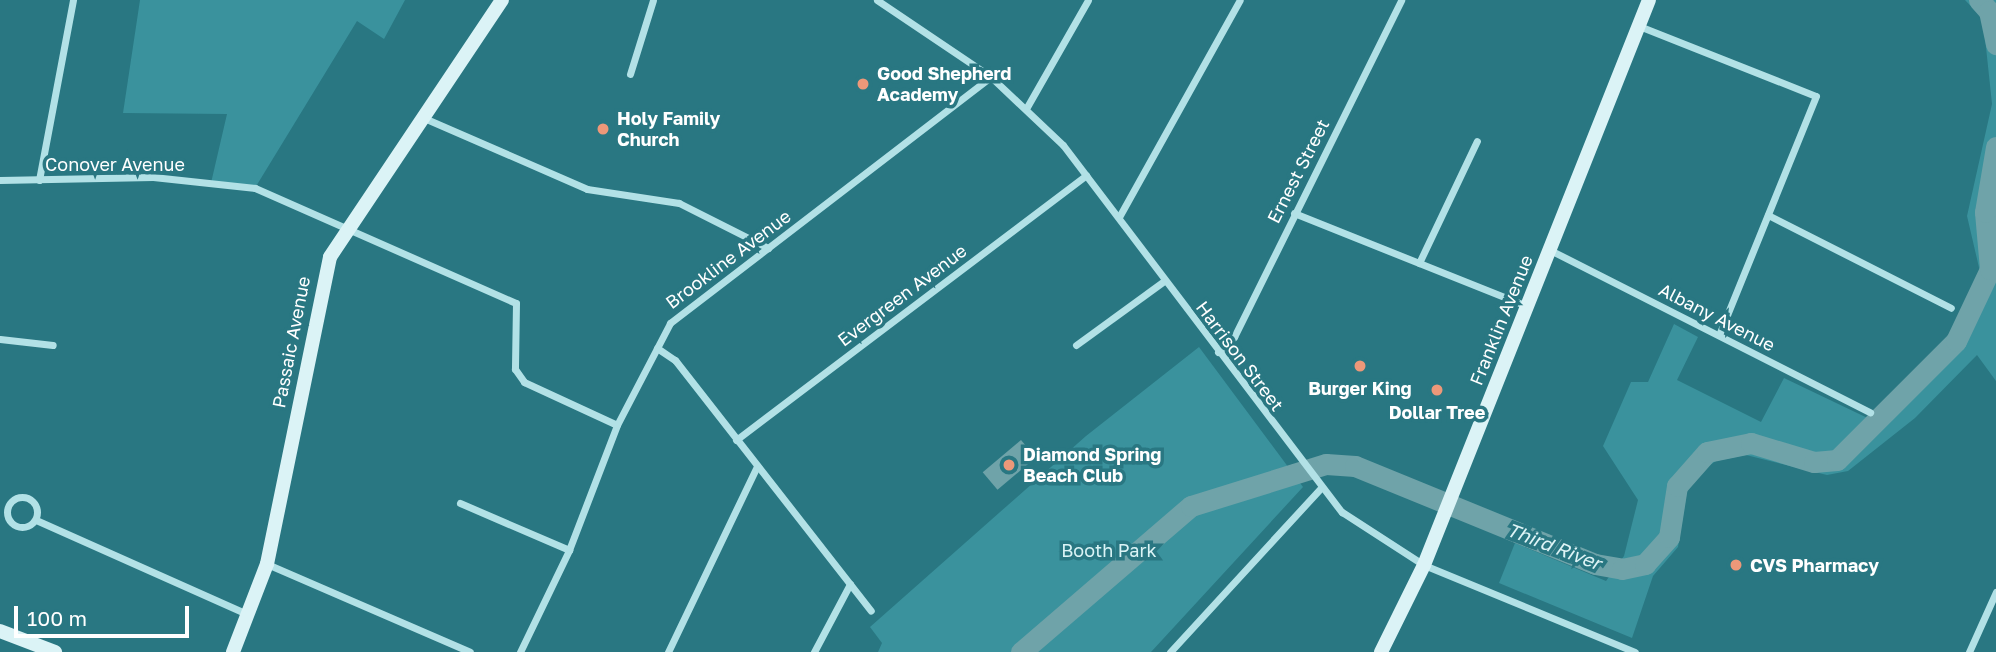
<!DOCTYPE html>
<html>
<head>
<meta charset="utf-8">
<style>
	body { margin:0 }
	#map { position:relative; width:1996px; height:652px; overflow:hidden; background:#297782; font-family:"Golos Text",sans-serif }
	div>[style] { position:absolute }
	.green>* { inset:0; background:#3a929d }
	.water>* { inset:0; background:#6fa3a9; transform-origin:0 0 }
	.river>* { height:21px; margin:-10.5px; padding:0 10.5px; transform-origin:10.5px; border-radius:10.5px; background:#6fa3a9 }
	.street>* { height:7px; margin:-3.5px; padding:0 3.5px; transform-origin:3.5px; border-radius:3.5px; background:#b2e1e6 }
	.street>.ring { margin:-3.5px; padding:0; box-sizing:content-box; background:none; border:7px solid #b2e1e6; border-radius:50% }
	.secondary>* { height:14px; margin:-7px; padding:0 7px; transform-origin:7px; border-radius:7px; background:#dbf3f6 }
	.dots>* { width:19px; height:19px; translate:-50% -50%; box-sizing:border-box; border:4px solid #297782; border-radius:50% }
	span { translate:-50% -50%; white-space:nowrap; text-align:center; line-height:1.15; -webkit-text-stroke:7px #297782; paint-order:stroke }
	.poi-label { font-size:18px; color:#fff; font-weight:700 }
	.left { translate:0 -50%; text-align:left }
	.street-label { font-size:18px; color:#fff }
	.park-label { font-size:18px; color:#dbf4f6 }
	.water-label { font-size:19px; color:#def4f6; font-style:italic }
	.scale { position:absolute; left:14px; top:606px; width:175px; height:32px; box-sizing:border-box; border:4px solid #fff; border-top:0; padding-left:9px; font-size:21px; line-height:24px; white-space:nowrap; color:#fff; -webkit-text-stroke:5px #297782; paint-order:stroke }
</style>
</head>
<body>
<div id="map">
	<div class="green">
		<div style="clip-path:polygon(140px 0,405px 0,384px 39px,357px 21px,255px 188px,211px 183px,227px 114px,123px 113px)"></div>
		<div style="clip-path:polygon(1965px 0,1996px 0,1996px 381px,1977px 355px,1915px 418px,1848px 471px,1827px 475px,1746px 455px,1716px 461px,1689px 479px,1678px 547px,1653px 576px,1632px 638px,1499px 583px,1515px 543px,1606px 581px,1624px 556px,1638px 500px,1603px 446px,1631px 382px,1648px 382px,1674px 324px,1698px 337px,1677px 380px,1761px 422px,1784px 378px,1878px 423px,1956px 341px,1984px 289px,1967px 216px,1992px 104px,1983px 19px)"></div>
		<div style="clip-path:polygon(1199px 347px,1303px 487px,1151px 652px,878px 652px,882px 643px,870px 627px,1086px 436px)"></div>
	</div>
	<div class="water">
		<div style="left:1021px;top:440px;width:23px;height:50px;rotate:50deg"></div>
	</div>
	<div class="river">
		<div style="left:1979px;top:0;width:15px;rotate:48deg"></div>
		<div style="left:1989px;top:11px;width:34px;rotate:78deg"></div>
		<div style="left:1021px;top:652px;width:224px;rotate:-40.7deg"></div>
		<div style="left:1191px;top:506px;width:141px;rotate:-17.3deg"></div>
		<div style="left:1326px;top:464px;width:29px;rotate:4deg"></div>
		<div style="left:1355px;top:466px;width:259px;rotate:22.2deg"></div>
		<div style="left:1595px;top:564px;width:27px;rotate:10deg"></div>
		<div style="left:1622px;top:569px;width:24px;rotate:-12deg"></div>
		<div style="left:1645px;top:564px;width:36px;rotate:-48deg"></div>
		<div style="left:1669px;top:537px;width:52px;rotate:-81.1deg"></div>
		<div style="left:1677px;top:486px;width:45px;rotate:-48.6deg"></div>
		<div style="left:1707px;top:452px;width:45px;rotate:-11.6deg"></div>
		<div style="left:1751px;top:443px;width:66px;rotate:16.8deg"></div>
		<div style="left:1814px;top:462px;width:23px;rotate:-5deg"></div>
		<div style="left:1837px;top:460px;width:168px;rotate:-45deg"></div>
		<div style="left:1956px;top:341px;width:80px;rotate:-64.7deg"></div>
		<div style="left:1990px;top:269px;width:57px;rotate:-95deg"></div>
		<div style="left:1985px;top:212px;width:66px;rotate:-80.4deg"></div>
	</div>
	<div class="street">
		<div style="left:877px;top:0;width:138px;rotate:34deg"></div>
		<div style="left:991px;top:77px;width:99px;rotate:43.4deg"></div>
		<div style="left:1063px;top:145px;width:461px;rotate:52.8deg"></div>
		<div style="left:1342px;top:512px;width:98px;rotate:32.9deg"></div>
		<div style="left:1424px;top:565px;width:228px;rotate:22.4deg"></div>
		<div style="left:1639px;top:26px;width:190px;rotate:21.6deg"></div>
		<div style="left:1816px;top:96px;width:258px;rotate:112.1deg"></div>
		<div style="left:630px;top:74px;width:77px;rotate:-72.7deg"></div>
		<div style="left:1027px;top:107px;width:123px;rotate:-60.3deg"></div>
		<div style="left:424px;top:118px;width:178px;rotate:23.5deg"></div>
		<div style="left:587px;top:189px;width:93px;rotate:8.7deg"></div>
		<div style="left:679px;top:203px;width:100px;rotate:26.8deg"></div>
		<div style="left:0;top:180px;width:153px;rotate:-1.1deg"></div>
		<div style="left:153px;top:177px;width:103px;rotate:6.2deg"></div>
		<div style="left:255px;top:188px;width:285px;rotate:23.8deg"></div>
		<div style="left:516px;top:303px;width:66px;rotate:90.9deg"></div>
		<div style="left:515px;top:369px;width:16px;rotate:55deg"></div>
		<div style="left:524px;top:382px;width:102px;rotate:24.8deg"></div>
		<div style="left:39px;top:180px;width:183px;rotate:-79.3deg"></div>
		<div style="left:1294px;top:213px;width:251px;rotate:21.8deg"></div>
		<div style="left:1768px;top:215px;width:205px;rotate:26.9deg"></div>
		<div style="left:1119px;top:217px;width:248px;rotate:-60.9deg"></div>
		<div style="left:1550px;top:250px;width:359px;rotate:26.9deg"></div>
		<div style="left:1419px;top:263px;width:135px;rotate:-64.6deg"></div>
		<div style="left:0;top:339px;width:53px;rotate:6.5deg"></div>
		<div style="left:1076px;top:345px;width:109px;rotate:-36deg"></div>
		<div style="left:657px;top:348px;width:22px;rotate:34deg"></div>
		<div style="left:675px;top:360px;width:318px;rotate:52deg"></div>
		<div style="left:1218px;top:352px;width:22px;rotate:-43deg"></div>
		<div style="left:1234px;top:337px;width:376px;rotate:-63.6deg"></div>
		<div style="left:736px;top:440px;width:439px;rotate:-37.1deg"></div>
		<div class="ring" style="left:7px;top:497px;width:23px;height:23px"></div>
		<div style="left:460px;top:503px;width:119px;rotate:23.3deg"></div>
		<div style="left:36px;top:520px;width:231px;rotate:24deg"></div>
		<div style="left:267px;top:564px;width:221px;rotate:23.4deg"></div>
		<div style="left:520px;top:652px;width:113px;rotate:-64.3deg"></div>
		<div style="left:569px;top:550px;width:134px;rotate:-69deg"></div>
		<div style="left:617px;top:425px;width:115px;rotate:-62.5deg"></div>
		<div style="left:670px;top:323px;width:404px;rotate:-37.5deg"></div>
		<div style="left:668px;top:652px;width:206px;rotate:-64.4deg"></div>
		<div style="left:814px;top:652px;width:77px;rotate:-62.1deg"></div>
		<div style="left:1170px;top:652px;width:222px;rotate:-47.4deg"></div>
		<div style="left:1969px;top:652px;width:66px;rotate:-65.8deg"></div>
	</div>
	<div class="secondary">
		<div style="left:0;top:631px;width:59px;rotate:20.9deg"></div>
		<div style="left:233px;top:652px;width:94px;rotate:-68.9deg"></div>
		<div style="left:267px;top:564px;width:313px;rotate:-78.4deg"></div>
		<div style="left:330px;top:257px;width:309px;rotate:-56.2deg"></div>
		<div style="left:1381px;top:652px;width:97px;rotate:-63.7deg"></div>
		<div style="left:1424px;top:565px;width:608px;rotate:-68.29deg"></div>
	</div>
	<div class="dots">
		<div style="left:863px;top:84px;background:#ed9879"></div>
		<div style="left:603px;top:129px;background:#ed9879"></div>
		<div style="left:1360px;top:366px;background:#ed9879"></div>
		<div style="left:1437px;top:390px;background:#ed9879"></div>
		<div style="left:1009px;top:465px;background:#ed9879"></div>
		<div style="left:1736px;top:565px;background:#ed9879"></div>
	</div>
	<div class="poi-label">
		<span class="left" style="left:877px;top:84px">Good Shepherd<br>Academy</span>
		<span class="left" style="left:617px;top:129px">Holy Family<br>Church</span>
		<span style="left:1360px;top:388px">Burger King</span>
		<span style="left:1437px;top:412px">Dollar Tree</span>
		<span class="left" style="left:1023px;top:465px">Diamond Spring<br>Beach Club</span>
		<span class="left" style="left:1750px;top:565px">CVS Pharmacy</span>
	</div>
	<div class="street-label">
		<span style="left:115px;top:164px">Conover Avenue</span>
		<span style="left:1298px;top:171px;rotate:-63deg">Ernest Street</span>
		<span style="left:728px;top:259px;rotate:-37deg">Brookline Avenue</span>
		<span style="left:902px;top:295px;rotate:-37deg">Evergreen Avenue</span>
		<span style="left:1717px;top:317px;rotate:27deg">Albany Avenue</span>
		<span style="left:1501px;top:320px;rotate:-68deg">Franklin Avenue</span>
		<span style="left:291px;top:342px;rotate:-79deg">Passaic Avenue</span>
		<span style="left:1240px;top:356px;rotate:53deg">Harrison Street</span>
	</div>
	<div class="park-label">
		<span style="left:1109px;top:550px">Booth Park</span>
	</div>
	<div class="water-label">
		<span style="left:1554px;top:546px;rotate:21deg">Third River</span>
	</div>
	<div class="scale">100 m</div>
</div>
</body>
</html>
